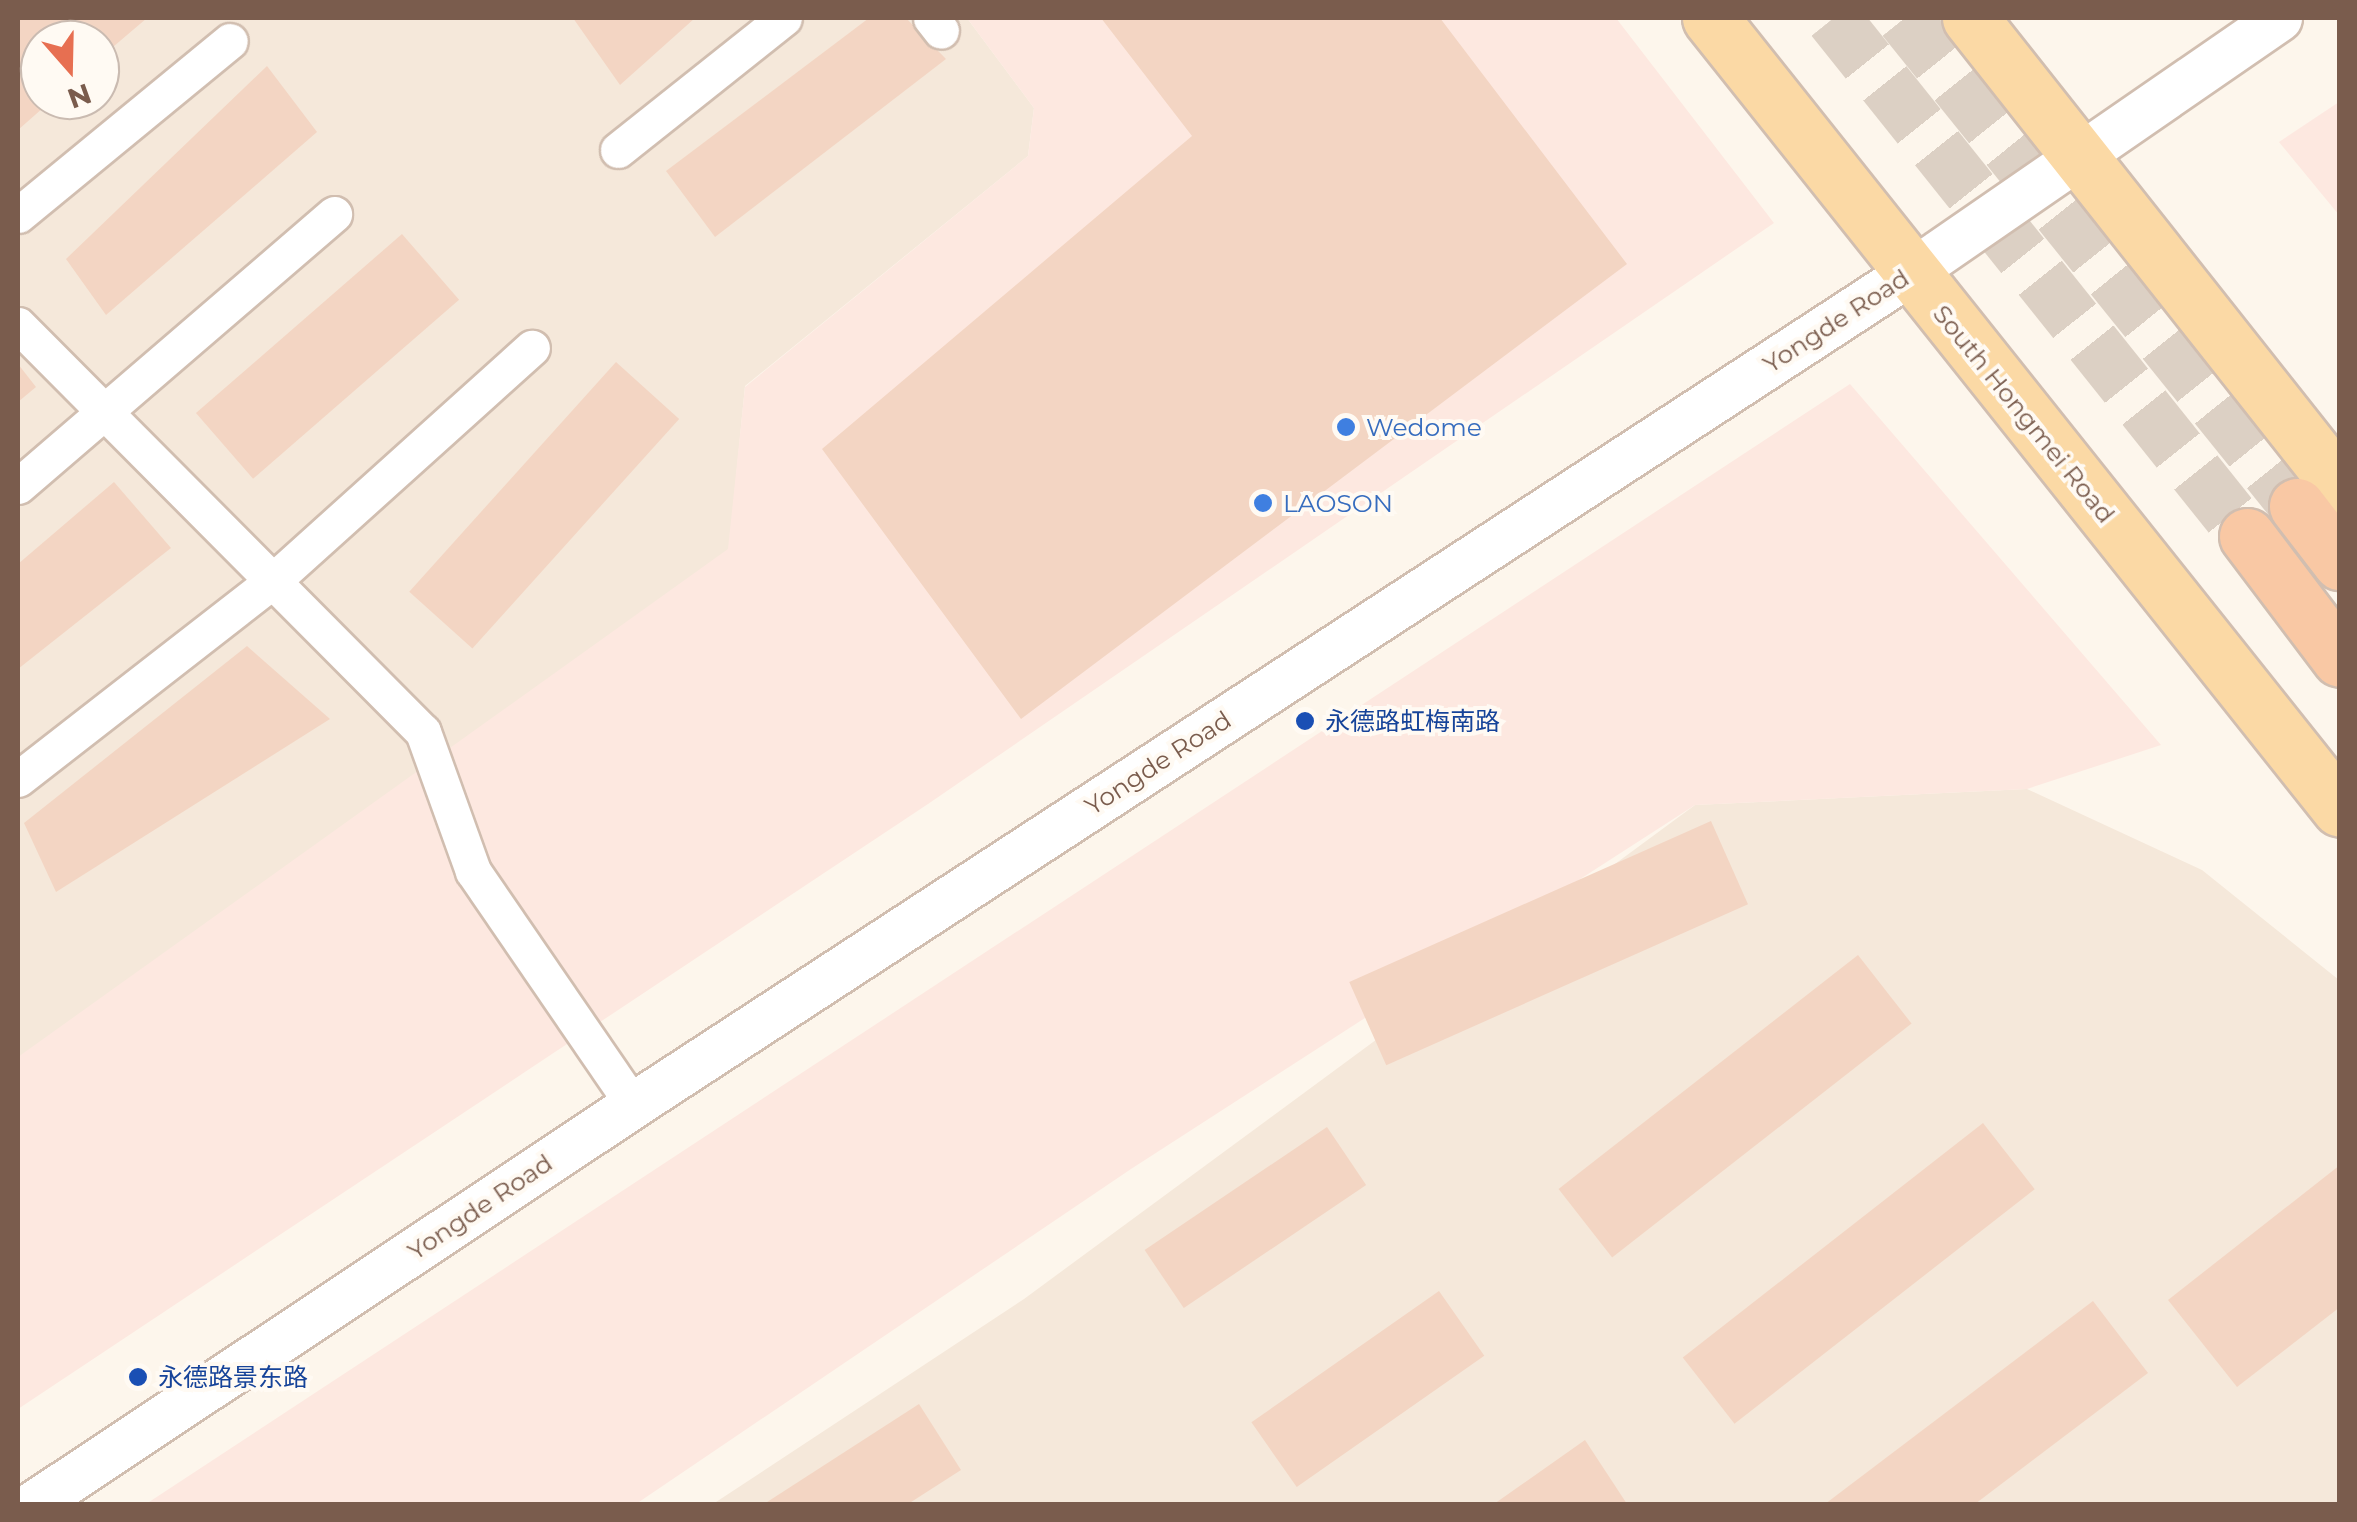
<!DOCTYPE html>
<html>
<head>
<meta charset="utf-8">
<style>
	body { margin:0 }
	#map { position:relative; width:2357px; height:1522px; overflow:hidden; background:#fdf6ec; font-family:Montserrat,"Noto Sans SC",sans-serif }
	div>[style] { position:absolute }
	.residential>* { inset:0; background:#f5e8da }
	.commercial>* { inset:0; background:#fde8e0 }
	.building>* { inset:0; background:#f3d5c3; transform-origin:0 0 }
	.trunk-tunnel>* { height:55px; margin-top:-27.5px; transform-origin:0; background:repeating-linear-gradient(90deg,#dcd0c4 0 55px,transparent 0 83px) }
	.roads { filter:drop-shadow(2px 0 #d1beb0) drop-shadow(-2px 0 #d1beb0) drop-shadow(0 2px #d1beb0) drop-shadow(0 -2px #d1beb0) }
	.minor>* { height:35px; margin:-17.5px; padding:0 17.5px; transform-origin:17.5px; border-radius:17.5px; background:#fff }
	.tertiary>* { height:45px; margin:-22.5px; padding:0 22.5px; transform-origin:22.5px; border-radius:22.5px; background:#fff }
	.primary>* { height:55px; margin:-27.5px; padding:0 27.5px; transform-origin:27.5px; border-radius:27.5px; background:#fbd9a5 }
	.trunk>* { height:55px; margin:-27.5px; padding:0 27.5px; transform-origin:27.5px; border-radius:27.5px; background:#f9c8a4 }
	.dots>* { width:28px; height:28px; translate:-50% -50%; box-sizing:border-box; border:5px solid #fffaf3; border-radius:50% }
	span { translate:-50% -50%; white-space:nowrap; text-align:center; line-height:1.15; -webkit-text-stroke:8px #fffaf3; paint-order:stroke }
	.street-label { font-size:25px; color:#7a5c4d }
	.shop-label { font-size:25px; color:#366cbe }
	.left { translate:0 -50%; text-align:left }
	.transit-label { font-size:25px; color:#164399 }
	.frame { position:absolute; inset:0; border:20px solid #7a5c4d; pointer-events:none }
	.north { position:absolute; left:20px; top:20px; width:100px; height:100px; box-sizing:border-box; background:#fffaf3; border:2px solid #cabbb1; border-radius:50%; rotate:160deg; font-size:28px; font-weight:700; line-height:40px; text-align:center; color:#7a5c4d }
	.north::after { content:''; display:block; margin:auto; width:35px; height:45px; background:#e76f51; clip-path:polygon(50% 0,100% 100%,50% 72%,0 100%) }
</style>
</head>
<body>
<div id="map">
	<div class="residential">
		<div style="clip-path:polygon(evenodd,18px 18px,967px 18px,1034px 108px,1028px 156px,745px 386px,729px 549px,18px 1070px,18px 18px,40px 40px,100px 40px,100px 100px,40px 100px,40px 40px)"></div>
		<div style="clip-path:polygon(2027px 789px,2202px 870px,2339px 980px,2339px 1504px,713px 1504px,1024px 1299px,1695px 805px)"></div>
	</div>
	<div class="commercial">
		<div style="clip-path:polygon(967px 18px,1616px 18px,1774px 223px,928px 804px,18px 1409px,18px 1057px,728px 549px,745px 387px,1028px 156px,1034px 108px)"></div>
		<div style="clip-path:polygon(2339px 102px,2339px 215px,2279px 142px)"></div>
		<div style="clip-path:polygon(1850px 384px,2161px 745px,2027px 789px,1695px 805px,1131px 1169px,636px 1504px,146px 1504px)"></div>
	</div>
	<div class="building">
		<div style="clip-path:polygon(18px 18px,147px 18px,100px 58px,100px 40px,40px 40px,40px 100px,52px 100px,18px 130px)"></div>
		<div style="clip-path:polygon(573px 18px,695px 18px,620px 85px)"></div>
		<div style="clip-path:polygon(869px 18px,906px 18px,946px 59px,715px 237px,666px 171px)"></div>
		<div style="clip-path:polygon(1101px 18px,1440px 18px,1627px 264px,1021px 719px,822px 449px,1192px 136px)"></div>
		<div style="clip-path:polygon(267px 66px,317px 132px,106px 315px,66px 259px)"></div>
		<div style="left:402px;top:234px;width:87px;height:273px;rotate:49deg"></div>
		<div style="left:616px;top:362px;width:85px;height:309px;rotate:42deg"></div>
		<div style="clip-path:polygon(18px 364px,36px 387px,18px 402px)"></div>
		<div style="clip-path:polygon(114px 482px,171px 548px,18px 669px,18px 564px)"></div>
		<div style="clip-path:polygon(247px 646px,330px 719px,56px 892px,24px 823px)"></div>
		<div style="left:1711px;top:821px;width:91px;height:396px;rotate:66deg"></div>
		<div style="left:1858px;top:955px;width:87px;height:380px;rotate:52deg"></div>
		<div style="left:1983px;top:1123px;width:84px;height:381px;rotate:52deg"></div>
		<div style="left:1327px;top:1127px;width:70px;height:220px;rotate:56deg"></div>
		<div style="clip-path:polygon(2340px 1165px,2340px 1307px,2237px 1387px,2168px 1300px)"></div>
		<div style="left:1439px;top:1291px;width:79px;height:229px;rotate:55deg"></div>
		<div style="clip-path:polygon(2093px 1301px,2148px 1373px,1975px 1504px,1825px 1504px)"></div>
		<div style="clip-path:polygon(919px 1404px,961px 1470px,908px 1504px,764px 1504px)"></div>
		<div style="clip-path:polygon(1585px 1440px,1627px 1504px,1494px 1504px)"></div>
	</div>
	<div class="trunk-tunnel">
		<div style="left:1833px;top:18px;width:663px;rotate:51.37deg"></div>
		<div style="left:1904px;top:18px;width:627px;rotate:51.15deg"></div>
	</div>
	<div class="roads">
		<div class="minor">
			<div style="left:931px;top:18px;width:16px;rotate:52deg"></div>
			<div style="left:618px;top:150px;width:212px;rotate:-38.5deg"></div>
			<div style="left:18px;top:215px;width:274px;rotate:-39.4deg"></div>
			<div style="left:18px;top:325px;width:574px;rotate:45.14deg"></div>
			<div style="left:423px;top:732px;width:148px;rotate:70.2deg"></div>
			<div style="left:473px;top:871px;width:283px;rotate:55.6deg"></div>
			<div style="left:18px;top:486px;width:417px;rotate:-40.7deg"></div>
			<div style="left:18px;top:779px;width:324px;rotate:-37.9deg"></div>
			<div style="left:274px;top:580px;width:347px;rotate:-42deg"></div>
		</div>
		<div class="tertiary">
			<div style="left:33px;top:1504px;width:721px;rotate:-33.62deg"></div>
			<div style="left:633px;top:1105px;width:1526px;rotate:-33.1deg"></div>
			<div style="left:1911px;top:272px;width:447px;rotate:-34.6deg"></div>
		</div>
		<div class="primary">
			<div style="left:1710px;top:18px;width:1011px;rotate:51.46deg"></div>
			<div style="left:1970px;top:18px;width:597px;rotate:51.67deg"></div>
		</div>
		<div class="trunk">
			<div style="left:2297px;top:506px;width:71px;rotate:52.5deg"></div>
			<div style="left:2247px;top:536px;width:154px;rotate:52.9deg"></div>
		</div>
	</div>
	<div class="dots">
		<div style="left:1346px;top:427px;background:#3f7fe0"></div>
		<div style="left:1263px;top:503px;background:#3f7fe0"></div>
		<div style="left:1305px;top:721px;background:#1a4fb4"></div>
		<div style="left:138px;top:1377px;background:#1a4fb4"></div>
	</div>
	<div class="street-label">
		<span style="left:1836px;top:321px;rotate:-33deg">Yongde Road</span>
		<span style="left:2024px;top:414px;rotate:51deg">South Hongmei Road</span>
		<span style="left:1158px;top:763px;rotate:-33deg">Yongde Road</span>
		<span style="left:480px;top:1207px;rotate:-34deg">Yongde Road</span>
	</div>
	<div class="shop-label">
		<span class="left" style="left:1366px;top:427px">Wedome</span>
		<span class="left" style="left:1283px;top:503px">LAOSON</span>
	</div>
	<div class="transit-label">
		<span class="left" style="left:1325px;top:721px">永德路虹梅南路</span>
		<span class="left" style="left:158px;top:1377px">永德路景东路</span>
	</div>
	<div class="frame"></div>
	<div class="north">N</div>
</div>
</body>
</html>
